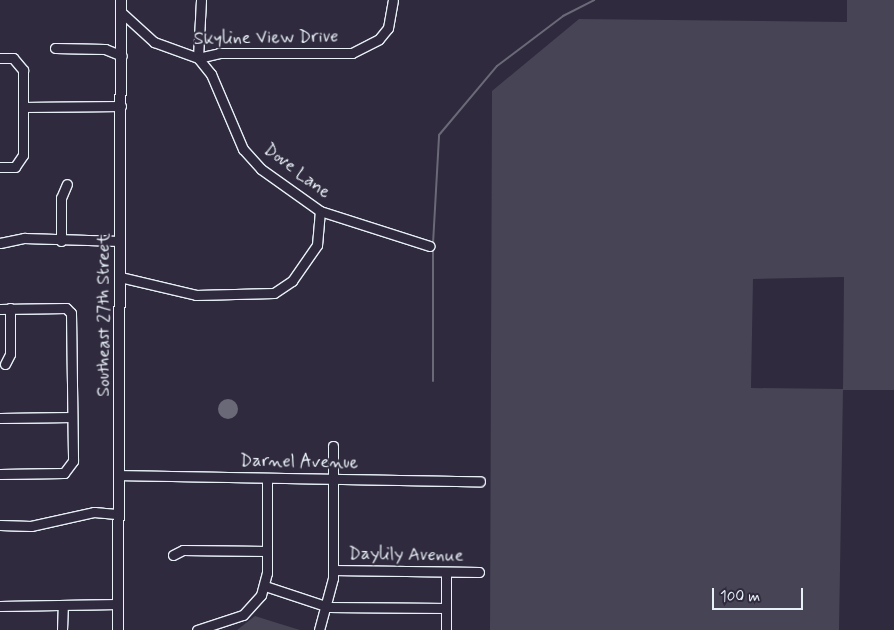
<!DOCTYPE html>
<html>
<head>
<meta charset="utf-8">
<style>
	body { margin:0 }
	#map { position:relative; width:894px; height:630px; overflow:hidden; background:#2f2a3d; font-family:Mynerve,sans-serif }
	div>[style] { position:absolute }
	.green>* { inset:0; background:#464455 }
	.water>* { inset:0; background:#696978 }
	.round { border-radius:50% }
	.stream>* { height:2px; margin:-1px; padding:0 1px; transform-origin:1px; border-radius:1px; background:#696978 }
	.roads { filter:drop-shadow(1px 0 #e8f1f8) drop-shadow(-1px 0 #e8f1f8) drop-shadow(0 1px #e8f1f8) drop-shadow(0 -1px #e8f1f8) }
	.minor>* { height:9px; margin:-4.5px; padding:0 4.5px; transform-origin:4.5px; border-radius:4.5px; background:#2f2a3d }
	.major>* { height:10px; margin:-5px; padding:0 5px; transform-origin:5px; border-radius:5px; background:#2f2a3d }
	span { translate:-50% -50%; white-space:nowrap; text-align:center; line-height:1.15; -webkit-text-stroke:4px #2f2a3d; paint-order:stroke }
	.street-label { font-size:18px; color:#e8f1f8 }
	.scale { position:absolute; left:712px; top:588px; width:91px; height:22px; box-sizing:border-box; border:2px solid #e8f1f8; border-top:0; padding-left:6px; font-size:15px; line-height:18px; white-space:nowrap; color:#e8f1f8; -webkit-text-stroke:4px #2f2a3d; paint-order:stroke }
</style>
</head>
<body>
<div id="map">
	<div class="green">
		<div style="clip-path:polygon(evenodd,847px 0,894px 0,894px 390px,843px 390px,839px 630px,490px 630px,492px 91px,579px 19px,847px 22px,847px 0,844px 277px,843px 389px,751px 388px,753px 279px,844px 277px)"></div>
		<div style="clip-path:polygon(255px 616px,274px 622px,300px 630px,237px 630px)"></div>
	</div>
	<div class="water">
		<div class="round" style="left:218px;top:399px;width:20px;height:20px"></div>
	</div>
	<div class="stream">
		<div style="left:433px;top:244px;width:109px;rotate:-86.8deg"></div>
		<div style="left:439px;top:135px;width:90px;rotate:-50deg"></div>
		<div style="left:497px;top:66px;width:83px;rotate:-37.1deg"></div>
		<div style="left:563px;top:16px;width:35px;rotate:-27deg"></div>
		<div style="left:433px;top:381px;width:132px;rotate:-90deg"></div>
	</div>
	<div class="roads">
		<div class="minor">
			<div style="left:201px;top:0;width:58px;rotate:93deg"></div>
			<div style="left:198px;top:58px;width:21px;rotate:51deg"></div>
			<div style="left:211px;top:74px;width:82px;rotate:66.9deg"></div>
			<div style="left:243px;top:149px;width:27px;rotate:48deg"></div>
			<div style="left:261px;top:169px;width:72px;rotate:35.4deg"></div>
			<div style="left:320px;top:211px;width:115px;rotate:17.7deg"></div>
			<div style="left:121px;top:12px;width:45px;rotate:42.3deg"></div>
			<div style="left:154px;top:42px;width:47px;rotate:20deg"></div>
			<div style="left:198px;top:58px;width:22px;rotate:-13deg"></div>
			<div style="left:219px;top:53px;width:133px"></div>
			<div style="left:352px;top:53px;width:30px;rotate:-27deg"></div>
			<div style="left:379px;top:39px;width:14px;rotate:-51deg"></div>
			<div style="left:388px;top:28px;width:28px;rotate:-80deg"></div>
			<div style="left:55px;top:48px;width:50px;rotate:1.1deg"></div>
			<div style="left:105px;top:49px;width:18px;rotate:22deg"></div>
			<div style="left:0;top:58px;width:13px"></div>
			<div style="left:13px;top:58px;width:16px;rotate:50deg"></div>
			<div style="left:23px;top:70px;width:85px;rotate:90deg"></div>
			<div style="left:23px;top:155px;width:14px;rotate:124deg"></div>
			<div style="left:15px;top:167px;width:15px;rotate:180deg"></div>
			<div style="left:23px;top:107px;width:98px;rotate:-0.6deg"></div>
			<div style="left:61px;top:241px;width:43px;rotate:-90deg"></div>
			<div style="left:61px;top:198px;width:15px;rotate:-67deg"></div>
			<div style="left:0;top:243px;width:25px;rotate:-12deg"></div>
			<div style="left:24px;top:238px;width:96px;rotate:1.8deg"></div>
			<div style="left:120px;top:277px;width:78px;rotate:13.3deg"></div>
			<div style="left:196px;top:295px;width:78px;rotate:-1.5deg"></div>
			<div style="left:274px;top:293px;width:22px;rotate:-34deg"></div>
			<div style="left:292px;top:281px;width:44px;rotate:-55.2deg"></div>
			<div style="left:317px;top:245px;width:34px;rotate:-85deg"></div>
			<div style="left:0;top:309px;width:66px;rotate:-0.9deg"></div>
			<div style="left:66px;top:308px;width:7px;rotate:45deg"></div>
			<div style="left:71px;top:313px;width:148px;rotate:89.2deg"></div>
			<div style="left:73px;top:461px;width:15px;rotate:127deg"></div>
			<div style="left:64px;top:473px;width:64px;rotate:179.1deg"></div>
			<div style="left:5px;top:364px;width:11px;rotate:-63deg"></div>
			<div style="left:10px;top:354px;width:46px;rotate:-90deg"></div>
			<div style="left:0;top:418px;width:72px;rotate:-0.8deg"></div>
			<div style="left:119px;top:475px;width:361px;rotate:1deg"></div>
			<div style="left:0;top:525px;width:31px;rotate:2deg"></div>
			<div style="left:31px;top:526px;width:65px;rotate:-12.5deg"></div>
			<div style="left:94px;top:512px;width:25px;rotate:5deg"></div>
			<div style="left:173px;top:555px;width:11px;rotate:-27deg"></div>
			<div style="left:183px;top:550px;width:84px;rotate:0.7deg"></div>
			<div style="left:333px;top:570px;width:146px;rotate:0.8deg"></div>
			<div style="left:265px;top:586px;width:66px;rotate:18.4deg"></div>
			<div style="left:328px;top:607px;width:118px;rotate:0.5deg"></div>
			<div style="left:0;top:606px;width:118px;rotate:-1deg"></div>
			<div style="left:62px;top:630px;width:25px;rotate:-88deg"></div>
			<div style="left:197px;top:630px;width:48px;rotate:-18.1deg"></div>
			<div style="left:243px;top:615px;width:27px;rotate:-48deg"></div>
			<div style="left:261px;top:595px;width:23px;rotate:-75deg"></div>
			<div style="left:267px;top:573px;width:95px;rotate:-90deg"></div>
			<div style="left:319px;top:630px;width:54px;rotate:-74.9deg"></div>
			<div style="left:333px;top:578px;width:132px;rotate:-90deg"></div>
			<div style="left:446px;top:630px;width:58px;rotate:-90deg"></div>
		</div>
		<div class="major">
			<div style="left:118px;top:630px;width:630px;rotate:-89.73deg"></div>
		</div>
	</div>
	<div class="street-label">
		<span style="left:266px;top:38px;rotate:-1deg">Skyline View Drive</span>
		<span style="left:297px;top:171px;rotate:37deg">Dove Lane</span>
		<span style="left:104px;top:315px;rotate:-90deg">Southeast 27th Street</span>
		<span style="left:299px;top:462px;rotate:1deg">Darnel Avenue</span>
		<span style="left:406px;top:555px;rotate:1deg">Daylily Avenue</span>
	</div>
	<div class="scale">100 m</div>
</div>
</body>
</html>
